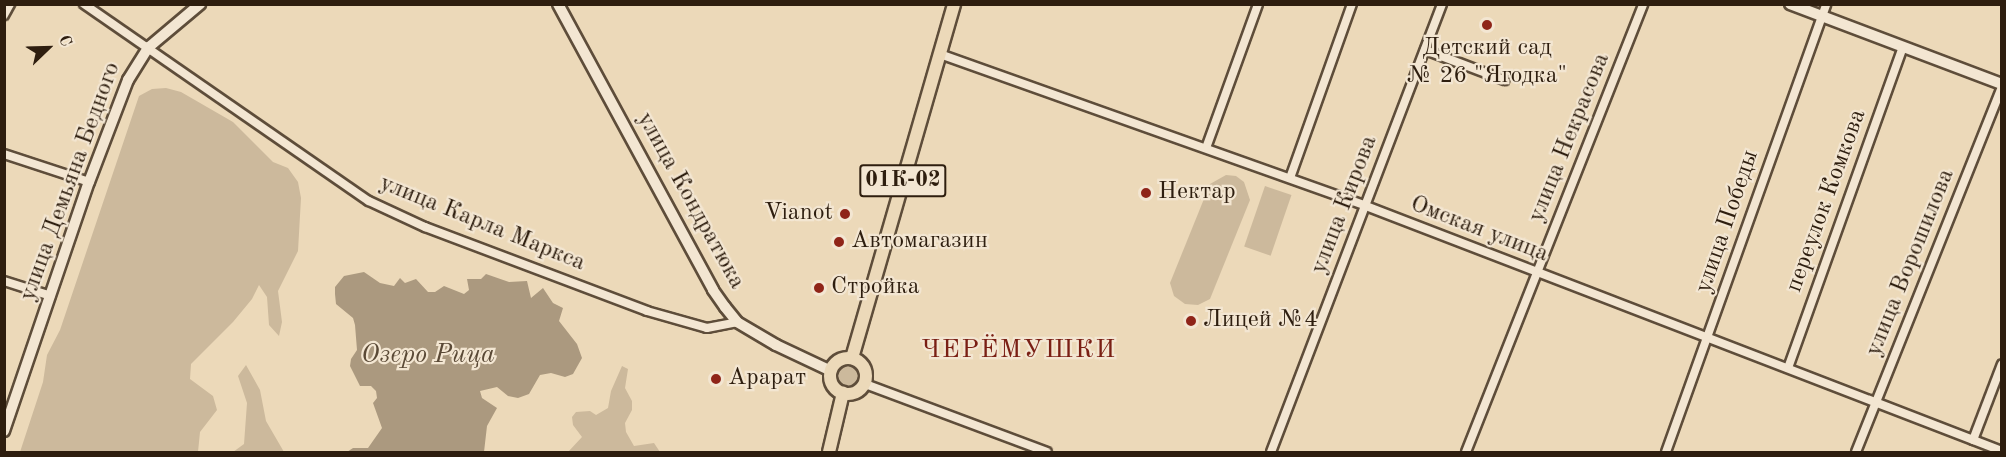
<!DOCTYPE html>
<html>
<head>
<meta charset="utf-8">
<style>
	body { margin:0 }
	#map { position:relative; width:2006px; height:457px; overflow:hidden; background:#ecd9b9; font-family:"Old Standard TT",serif }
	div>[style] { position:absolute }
	.green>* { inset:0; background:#ccb99c; transform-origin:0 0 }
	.round { border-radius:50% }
	.water>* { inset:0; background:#ab997f }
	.roads { filter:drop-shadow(2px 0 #5e4d3a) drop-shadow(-2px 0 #5e4d3a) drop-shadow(0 2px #5e4d3a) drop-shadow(0 -2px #5e4d3a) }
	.street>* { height:8px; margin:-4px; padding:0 4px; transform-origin:4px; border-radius:4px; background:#f3e6d2 }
	.secondary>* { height:10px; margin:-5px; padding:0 5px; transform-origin:5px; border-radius:5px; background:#f3e6d2 }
	.primary>* { height:12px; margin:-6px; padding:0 6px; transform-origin:6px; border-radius:6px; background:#ecd9b9 }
	.primary>.ring { margin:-6px; padding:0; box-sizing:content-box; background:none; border:12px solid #ecd9b9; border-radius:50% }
	.dots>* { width:16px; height:16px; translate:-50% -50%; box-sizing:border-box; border:3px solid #f3e6d2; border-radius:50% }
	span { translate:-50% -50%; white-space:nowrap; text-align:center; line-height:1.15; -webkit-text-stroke:4.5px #f3e6d2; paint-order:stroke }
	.shield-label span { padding:2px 4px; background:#f3e6d2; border:2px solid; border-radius:4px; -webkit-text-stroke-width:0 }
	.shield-label { font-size:22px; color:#2e1e0f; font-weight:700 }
	.poi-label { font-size:24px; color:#2e1e0f }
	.left { translate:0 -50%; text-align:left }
	.right { translate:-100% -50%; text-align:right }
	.street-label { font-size:24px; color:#2e1e0f }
	.neighbourhood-label { font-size:26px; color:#7a1f14; letter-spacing:1.5px }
	.water-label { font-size:26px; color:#5a4936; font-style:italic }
	.frame { position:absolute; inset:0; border:6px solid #2e1e0f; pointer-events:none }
	.north { position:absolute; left:18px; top:18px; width:60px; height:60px; -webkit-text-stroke:4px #f3e6d2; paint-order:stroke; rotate:67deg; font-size:16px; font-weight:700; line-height:24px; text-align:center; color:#2e1e0f }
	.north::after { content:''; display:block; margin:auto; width:21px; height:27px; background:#2e1e0f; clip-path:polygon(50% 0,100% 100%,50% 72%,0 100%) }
</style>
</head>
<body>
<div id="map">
	<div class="green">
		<div style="clip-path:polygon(166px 88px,181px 92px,233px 122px,273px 162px,288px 168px,298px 182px,301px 198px,298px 251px,278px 291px,282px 322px,279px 336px,269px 325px,267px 297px,259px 285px,252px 299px,233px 322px,191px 364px,190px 379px,213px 396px,217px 410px,200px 432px,198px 452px,20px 452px,43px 382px,47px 355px,60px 330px,139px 96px,152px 89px)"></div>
		<div style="clip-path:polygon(1226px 175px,1236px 176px,1244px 182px,1250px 200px,1210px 299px,1198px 305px,1185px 304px,1174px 296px,1170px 283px,1210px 184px)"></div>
		<div style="left:1265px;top:186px;width:28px;height:64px;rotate:19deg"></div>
		<div class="round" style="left:833px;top:360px;width:32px;height:32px"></div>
		<div style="clip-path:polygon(246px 365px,260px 390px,266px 421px,284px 452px,233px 452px,244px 444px,247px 403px,238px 376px)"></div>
		<div style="clip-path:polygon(622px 366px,628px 369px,625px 388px,632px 401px,632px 410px,625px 423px,626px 432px,634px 446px,654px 443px,660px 452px,568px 452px,582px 437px,573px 425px,572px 417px,576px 412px,590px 411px,596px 415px,608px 408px,611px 391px)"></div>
	</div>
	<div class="water">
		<div style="clip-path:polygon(364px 272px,380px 283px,394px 286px,400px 278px,405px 283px,416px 279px,428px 292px,435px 292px,444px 286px,464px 294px,469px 290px,467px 279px,481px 279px,486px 274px,509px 282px,527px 281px,531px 298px,543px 288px,553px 303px,563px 308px,559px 321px,577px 344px,582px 358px,573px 374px,565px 377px,551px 373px,540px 375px,529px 394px,518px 398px,508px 396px,497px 387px,480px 391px,482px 398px,497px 408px,487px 426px,484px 452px,347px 452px,353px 448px,368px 448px,382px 428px,373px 403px,377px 398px,376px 391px,371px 386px,360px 386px,350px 366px,351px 359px,357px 350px,355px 325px,353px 318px,336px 304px,335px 294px,335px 287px,344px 276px)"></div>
	</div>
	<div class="roads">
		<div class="street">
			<div style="left:84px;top:4px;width:346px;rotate:34.7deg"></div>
			<div style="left:369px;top:201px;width:62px;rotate:24.9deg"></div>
			<div style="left:425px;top:227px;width:237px;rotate:20.7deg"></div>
			<div style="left:647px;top:311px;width:62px;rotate:15.8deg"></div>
			<div style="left:707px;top:328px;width:31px;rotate:-11deg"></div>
			<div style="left:4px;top:15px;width:13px;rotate:-61deg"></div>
			<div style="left:1425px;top:50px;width:85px;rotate:20.8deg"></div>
			<div style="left:940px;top:54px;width:452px;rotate:19.6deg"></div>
			<div style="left:1366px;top:206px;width:682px;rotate:21.07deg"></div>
			<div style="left:1206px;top:148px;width:153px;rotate:-70.1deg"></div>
			<div style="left:4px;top:154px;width:89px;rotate:18.2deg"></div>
			<div style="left:1290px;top:178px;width:185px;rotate:-70.4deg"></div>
			<div style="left:4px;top:281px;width:49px;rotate:17.7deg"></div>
			<div style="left:1788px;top:368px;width:341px;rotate:-70.3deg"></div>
			<div style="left:865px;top:384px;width:194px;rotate:20.5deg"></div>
			<div style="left:1973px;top:440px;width:81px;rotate:-69.1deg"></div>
			<div style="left:1271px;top:452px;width:480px;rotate:-69.1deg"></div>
			<div style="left:1466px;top:452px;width:482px;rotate:-68.4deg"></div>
			<div style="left:1666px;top:452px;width:476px;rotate:-70.3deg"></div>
			<div style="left:1856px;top:452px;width:393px;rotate:-68.2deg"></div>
		</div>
		<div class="secondary">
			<div style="left:558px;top:4px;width:325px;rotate:61.5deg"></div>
			<div style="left:713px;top:290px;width:21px;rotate:55deg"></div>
			<div style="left:725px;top:307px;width:19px;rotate:51deg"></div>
			<div style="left:737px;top:322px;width:45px;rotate:30.5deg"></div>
			<div style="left:776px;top:345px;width:61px;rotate:25.3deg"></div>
			<div style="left:1790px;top:4px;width:227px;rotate:20.7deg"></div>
			<div style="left:4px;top:431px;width:263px;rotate:-71.2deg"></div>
			<div style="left:89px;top:182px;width:109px;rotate:-69.1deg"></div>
			<div style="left:128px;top:80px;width:39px;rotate:-58deg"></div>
			<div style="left:149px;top:47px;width:67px;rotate:-40.1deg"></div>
		</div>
		<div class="primary">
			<div style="left:852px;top:358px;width:368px;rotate:-73.9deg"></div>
			<div class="ring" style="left:830px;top:358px;width:24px;height:24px"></div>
			<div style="left:829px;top:452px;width:61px;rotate:-76.7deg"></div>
		</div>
	</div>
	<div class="dots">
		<div style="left:1487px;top:25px;background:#8f2418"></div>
		<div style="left:1146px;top:193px;background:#8f2418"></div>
		<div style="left:845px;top:214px;background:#8f2418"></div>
		<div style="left:839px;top:242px;background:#8f2418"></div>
		<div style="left:819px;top:288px;background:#8f2418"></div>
		<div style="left:1191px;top:321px;background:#8f2418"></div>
		<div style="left:716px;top:379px;background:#8f2418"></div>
	</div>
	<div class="shield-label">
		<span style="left:903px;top:181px">01К-02</span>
	</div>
	<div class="poi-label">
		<span style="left:1487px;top:63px">Детский сад<br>№ 26 "Ягодка"</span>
		<span class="left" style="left:1158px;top:193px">Нектар</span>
		<span class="right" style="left:833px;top:214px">Vianot</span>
		<span class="left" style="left:851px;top:242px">Автомагазин</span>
		<span class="left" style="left:831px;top:288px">Стройка</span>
		<span class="left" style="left:1203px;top:321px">Лицей №4</span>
		<span class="left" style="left:728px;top:379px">Арарат</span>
	</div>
	<div class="street-label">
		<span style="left:1570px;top:138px;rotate:-68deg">улица Некрасова</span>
		<span style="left:71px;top:182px;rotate:-70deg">улица Демьяна Бедного</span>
		<span style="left:690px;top:201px;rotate:61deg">улица Кондратюка</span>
		<span style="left:1827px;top:201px;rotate:-70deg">переулок Комкова</span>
		<span style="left:1345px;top:205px;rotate:-69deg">улица Кирова</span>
		<span style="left:1728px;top:222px;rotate:-71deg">улица Победы</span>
		<span style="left:482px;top:224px;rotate:22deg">улица Карла Маркса</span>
		<span style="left:1479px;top:230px;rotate:21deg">Омская улица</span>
		<span style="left:1911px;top:263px;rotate:-68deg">улица Ворошилова</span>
	</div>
	<div class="neighbourhood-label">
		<span style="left:1019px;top:351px">ЧЕРЁМУШКИ</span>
	</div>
	<div class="water-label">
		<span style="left:428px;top:356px">Озеро Рица</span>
	</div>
	<div class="frame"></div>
	<div class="north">С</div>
</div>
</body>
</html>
